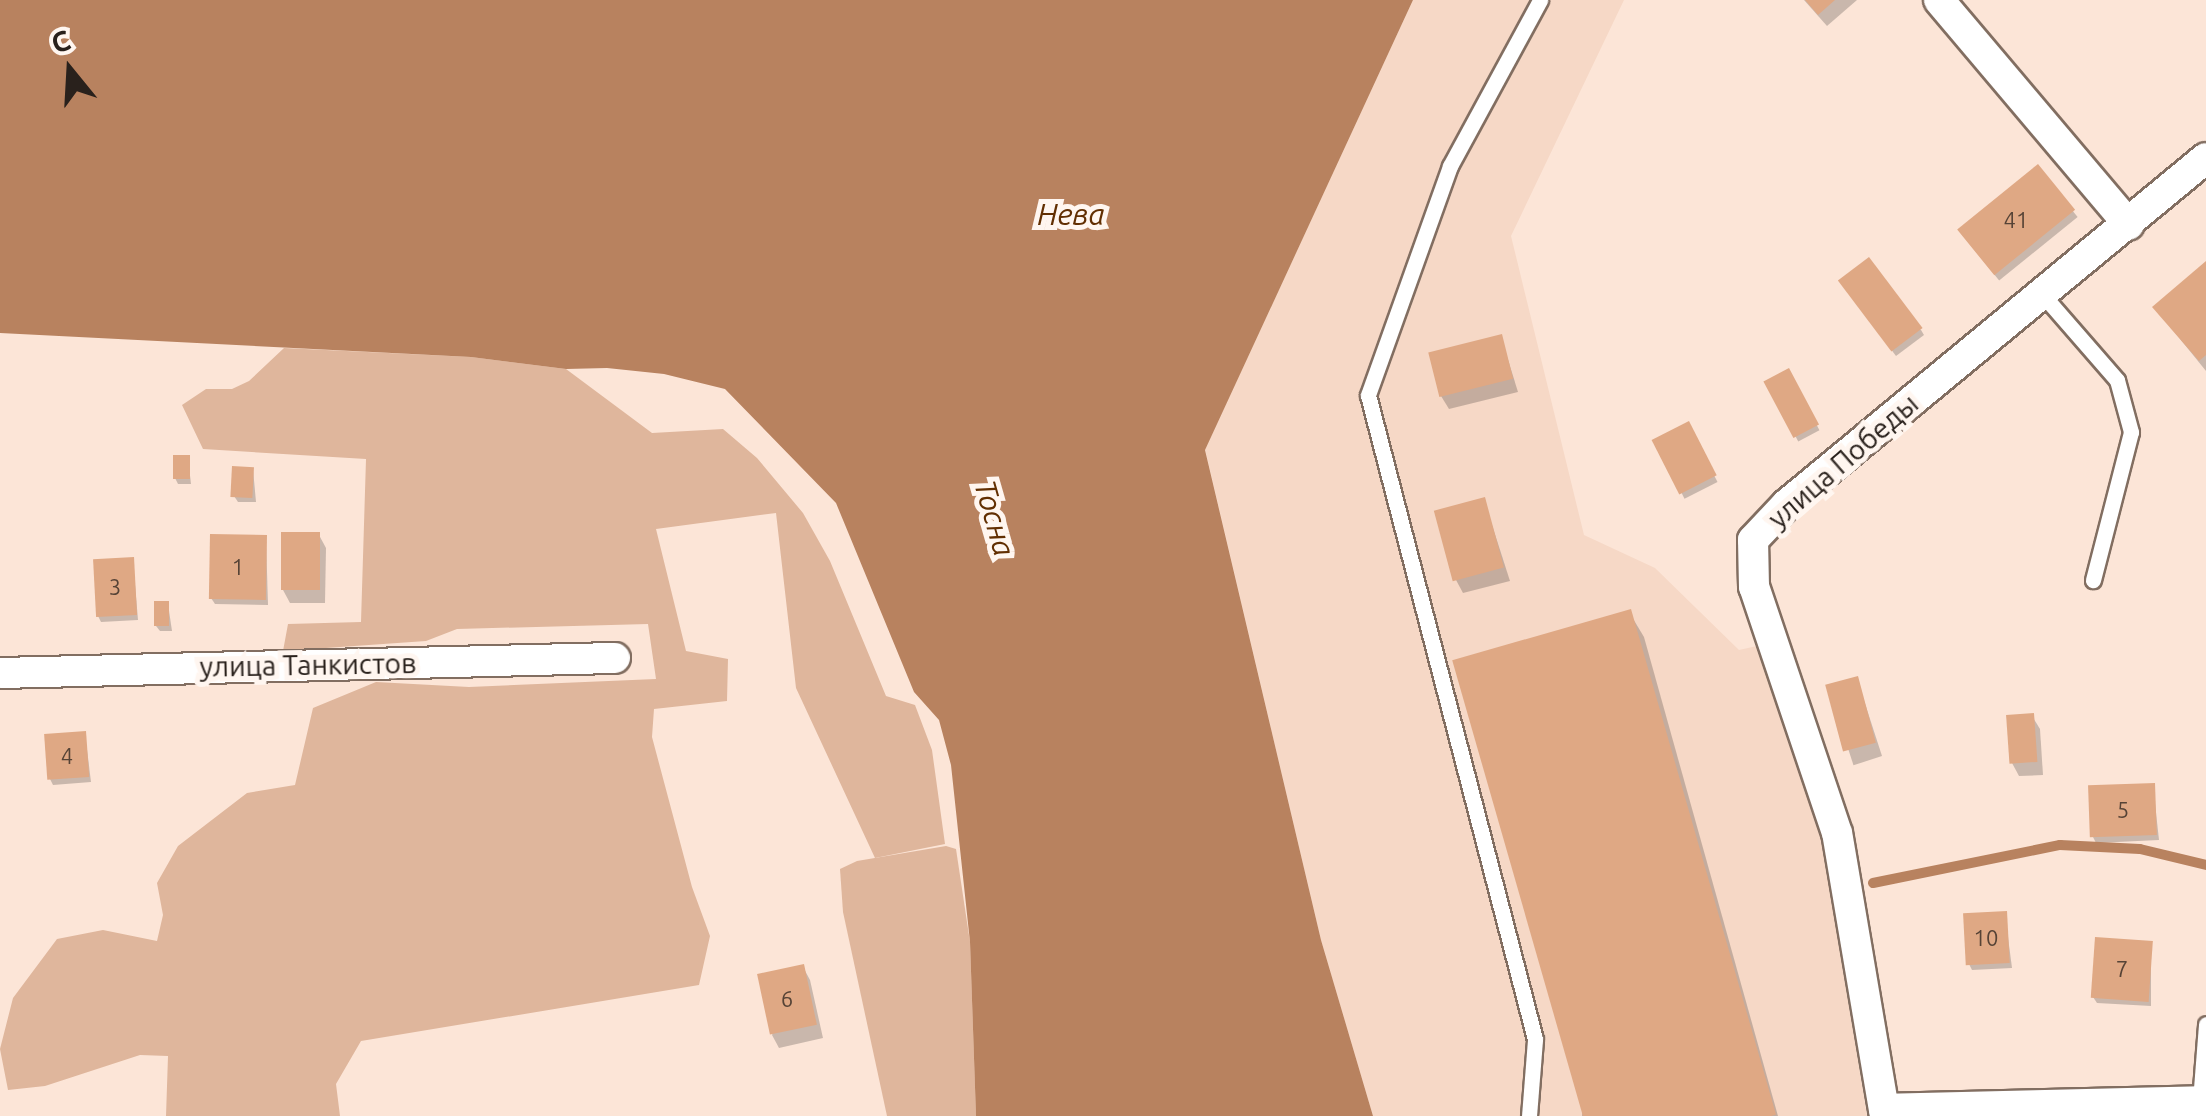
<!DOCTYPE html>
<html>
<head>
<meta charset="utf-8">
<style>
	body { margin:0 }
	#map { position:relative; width:2206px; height:1116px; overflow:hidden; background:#fce5d7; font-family:Ubuntu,sans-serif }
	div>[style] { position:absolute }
	.built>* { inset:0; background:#f6d8c6 }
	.green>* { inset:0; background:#dfb69c }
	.water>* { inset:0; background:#b8825f }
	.shadow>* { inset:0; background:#0003; transform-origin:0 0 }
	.stream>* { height:10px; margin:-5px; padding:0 5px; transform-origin:5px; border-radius:5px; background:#b8825f }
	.building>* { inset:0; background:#dfa884; transform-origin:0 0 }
	.roads { filter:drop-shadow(2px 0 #826e61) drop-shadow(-2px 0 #826e61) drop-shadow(0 2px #826e61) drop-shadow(0 -2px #826e61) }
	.lane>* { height:15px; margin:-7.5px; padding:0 7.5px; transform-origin:7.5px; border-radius:7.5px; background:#fff }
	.street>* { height:30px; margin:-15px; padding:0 15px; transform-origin:15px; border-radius:15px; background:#fff }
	span { translate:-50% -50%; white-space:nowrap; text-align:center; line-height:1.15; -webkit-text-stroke:10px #fff6f0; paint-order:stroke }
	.number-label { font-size:22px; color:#564336 }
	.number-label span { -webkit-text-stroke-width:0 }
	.street-label { font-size:28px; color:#29211c }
	.water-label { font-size:30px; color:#622f02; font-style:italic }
	.north { position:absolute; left:20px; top:20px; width:100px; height:100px; -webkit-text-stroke:8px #fff6f0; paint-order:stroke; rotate:342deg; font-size:28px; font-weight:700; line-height:40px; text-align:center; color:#29211c }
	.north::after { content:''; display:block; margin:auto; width:35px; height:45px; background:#29211c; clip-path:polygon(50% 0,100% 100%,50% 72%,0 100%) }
</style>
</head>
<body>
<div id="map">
	<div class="built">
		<div style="clip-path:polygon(1413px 0,1624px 0,1511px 236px,1584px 535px,1655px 568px,1739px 650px,1757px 646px,1821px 837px,1867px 1116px,1373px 1116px,1321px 940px,1205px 449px)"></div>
	</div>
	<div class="green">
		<div style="clip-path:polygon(284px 348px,471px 357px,566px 369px,652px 433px,723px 429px,757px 458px,803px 513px,830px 561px,886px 696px,915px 705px,932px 750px,945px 844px,875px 858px,796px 688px,776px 513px,656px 529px,686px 651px,728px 659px,727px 701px,654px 709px,652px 737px,692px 887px,710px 936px,699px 985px,361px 1041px,336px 1084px,340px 1116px,166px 1116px,168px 1056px,140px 1055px,45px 1086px,8px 1090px,0 1049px,13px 998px,57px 939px,103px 930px,157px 941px,163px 915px,157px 883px,178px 846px,247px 793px,295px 785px,313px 708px,376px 682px,469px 687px,656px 679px,648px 624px,457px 629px,426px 641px,283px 651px,288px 624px,361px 622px,366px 459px,203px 449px,182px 405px,206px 389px,232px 389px,249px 381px)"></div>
		<div style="clip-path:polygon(946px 846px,956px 849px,970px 942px,976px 1116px,887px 1116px,843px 912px,840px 869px,857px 861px)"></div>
	</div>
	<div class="water">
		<div style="clip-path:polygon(0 0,1413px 0,1205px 450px,1321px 940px,1373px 1116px,976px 1116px,970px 942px,951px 765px,939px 720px,914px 692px,836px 503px,725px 389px,664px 374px,607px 368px,566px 369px,471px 357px,0 333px)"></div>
	</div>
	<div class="shadow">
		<div style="clip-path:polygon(1804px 0,1857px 0,1827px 26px)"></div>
		<div style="left:2038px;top:168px;width:63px;height:101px;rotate:51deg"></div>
		<div style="clip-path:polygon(2206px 264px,2206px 371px,2155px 308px)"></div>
		<div style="clip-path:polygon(1844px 286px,1921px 330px,1924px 335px,1896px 356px)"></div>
		<div style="clip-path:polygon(1501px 337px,1518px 392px,1449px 409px,1441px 396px)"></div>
		<div style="left:1788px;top:371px;width:67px;height:24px;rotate:62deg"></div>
		<div style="left:1688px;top:424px;width:65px;height:37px;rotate:63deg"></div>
		<div style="clip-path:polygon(188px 458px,191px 484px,178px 484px,175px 478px)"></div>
		<div style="clip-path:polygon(253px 469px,256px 502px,238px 502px,234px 496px)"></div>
		<div style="clip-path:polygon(1484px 500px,1510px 581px,1463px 593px,1456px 580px)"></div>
		<div style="clip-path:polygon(319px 535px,326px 548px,325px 603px,290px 603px,283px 590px)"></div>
		<div style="clip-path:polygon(266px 538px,268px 605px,215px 604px,211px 598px)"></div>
		<div style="clip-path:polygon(133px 560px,138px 620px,101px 622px,98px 616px)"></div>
		<div style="clip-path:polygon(168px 604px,172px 631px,160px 631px,156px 626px)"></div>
		<div style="clip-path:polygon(1629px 612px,1644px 637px,1778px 1116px,1582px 1116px)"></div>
		<div style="left:1857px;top:679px;width:81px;height:30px;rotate:72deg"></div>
		<div style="clip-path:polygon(2032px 716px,2040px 729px,2043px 775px,2019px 776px,2012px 763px)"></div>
		<div style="clip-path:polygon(85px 733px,91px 782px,53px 785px,50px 779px)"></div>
		<div style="clip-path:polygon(2153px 785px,2159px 840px,2096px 843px,2093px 837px)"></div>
		<div style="clip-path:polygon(2005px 914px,2012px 968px,1972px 970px,1969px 964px)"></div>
		<div style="clip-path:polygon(2151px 943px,2151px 1006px,2097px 1003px,2093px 997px)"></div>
		<div style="clip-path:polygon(803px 967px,810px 980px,823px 1038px,779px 1048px,772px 1035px)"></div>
	</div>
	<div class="stream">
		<div style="left:1873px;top:883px;width:191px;rotate:-11.5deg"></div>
		<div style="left:2060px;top:845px;width:80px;rotate:2.9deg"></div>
		<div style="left:2140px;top:849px;width:68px;rotate:13.6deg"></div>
	</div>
	<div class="building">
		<div style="clip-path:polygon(1805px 0,1835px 0,1818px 15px)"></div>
		<div style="left:2038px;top:164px;width:59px;height:104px;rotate:51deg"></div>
		<div style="left:1869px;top:257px;width:89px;height:39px;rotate:53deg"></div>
		<div style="clip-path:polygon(2206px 261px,2206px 355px,2199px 361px,2152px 307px)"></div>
		<div style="left:1502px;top:334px;width:46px;height:76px;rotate:76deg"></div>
		<div style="left:1789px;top:368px;width:64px;height:29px;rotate:62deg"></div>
		<div style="left:1689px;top:421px;width:61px;height:42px;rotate:63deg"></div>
		<div style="left:173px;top:455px;width:17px;height:24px"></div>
		<div style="left:232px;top:466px;width:22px;height:31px;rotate:3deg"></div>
		<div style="left:1485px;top:497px;width:73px;height:53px;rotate:75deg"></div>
		<div style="left:281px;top:532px;width:39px;height:58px"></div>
		<div style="left:210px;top:534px;width:57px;height:65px;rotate:1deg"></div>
		<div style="left:134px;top:557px;width:58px;height:41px;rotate:87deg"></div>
		<div style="left:154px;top:601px;width:15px;height:25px"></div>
		<div style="left:1631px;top:609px;width:526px;height:186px;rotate:74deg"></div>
		<div style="left:1858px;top:676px;width:69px;height:34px;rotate:75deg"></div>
		<div style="left:2034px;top:713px;width:49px;height:28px;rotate:86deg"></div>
		<div style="left:86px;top:731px;width:46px;height:42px;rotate:86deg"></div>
		<div style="left:2155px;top:783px;width:52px;height:67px;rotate:88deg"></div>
		<div style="left:2007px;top:911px;width:52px;height:44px;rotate:87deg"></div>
		<div style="left:2095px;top:937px;width:58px;height:61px;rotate:4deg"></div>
		<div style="left:804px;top:964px;width:62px;height:48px;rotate:78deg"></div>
	</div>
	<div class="roads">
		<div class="lane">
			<div style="left:2043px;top:295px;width:113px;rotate:49deg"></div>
			<div style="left:2117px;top:380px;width:54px;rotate:74.9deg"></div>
			<div style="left:2131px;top:432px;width:153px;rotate:104.4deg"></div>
			<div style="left:2200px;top:1101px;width:77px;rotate:-85.5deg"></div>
			<div style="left:1529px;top:1116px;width:77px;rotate:-85.5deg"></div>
			<div style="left:1535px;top:1039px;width:665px;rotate:-104.54deg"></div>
			<div style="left:1368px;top:395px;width:243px;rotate:-70.3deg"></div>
			<div style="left:1450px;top:166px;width:189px;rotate:-61.5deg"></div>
		</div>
		<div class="street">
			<div style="left:1939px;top:0;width:294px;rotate:49.8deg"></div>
			<div style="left:0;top:673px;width:615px;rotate:-1.4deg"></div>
			<div style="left:1884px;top:1109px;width:322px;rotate:-1.4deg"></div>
			<div style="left:1885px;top:1116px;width:287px;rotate:-99.6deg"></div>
			<div style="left:1837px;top:833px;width:260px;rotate:-108.6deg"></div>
			<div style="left:1754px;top:587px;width:47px;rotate:-91.2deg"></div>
			<div style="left:1753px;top:540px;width:50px;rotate:-46.6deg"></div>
			<div style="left:1787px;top:504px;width:543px;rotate:-39.55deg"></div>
		</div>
	</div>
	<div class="number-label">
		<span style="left:2016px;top:220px">41</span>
		<span style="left:238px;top:567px">1</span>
		<span style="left:115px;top:587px">3</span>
		<span style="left:67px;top:756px">4</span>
		<span style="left:2123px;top:810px">5</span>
		<span style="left:1986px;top:938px">10</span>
		<span style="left:2122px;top:969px">7</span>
		<span style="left:787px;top:999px">6</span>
	</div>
	<div class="street-label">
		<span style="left:1843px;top:461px;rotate:-41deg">улица Победы</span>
		<span style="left:308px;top:665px;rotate:-1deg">улица Танкистов</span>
	</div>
	<div class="water-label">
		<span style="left:1071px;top:214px">Нева</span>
		<span style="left:995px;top:518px;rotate:74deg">Тосна</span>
	</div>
	<div class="north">С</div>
</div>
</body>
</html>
